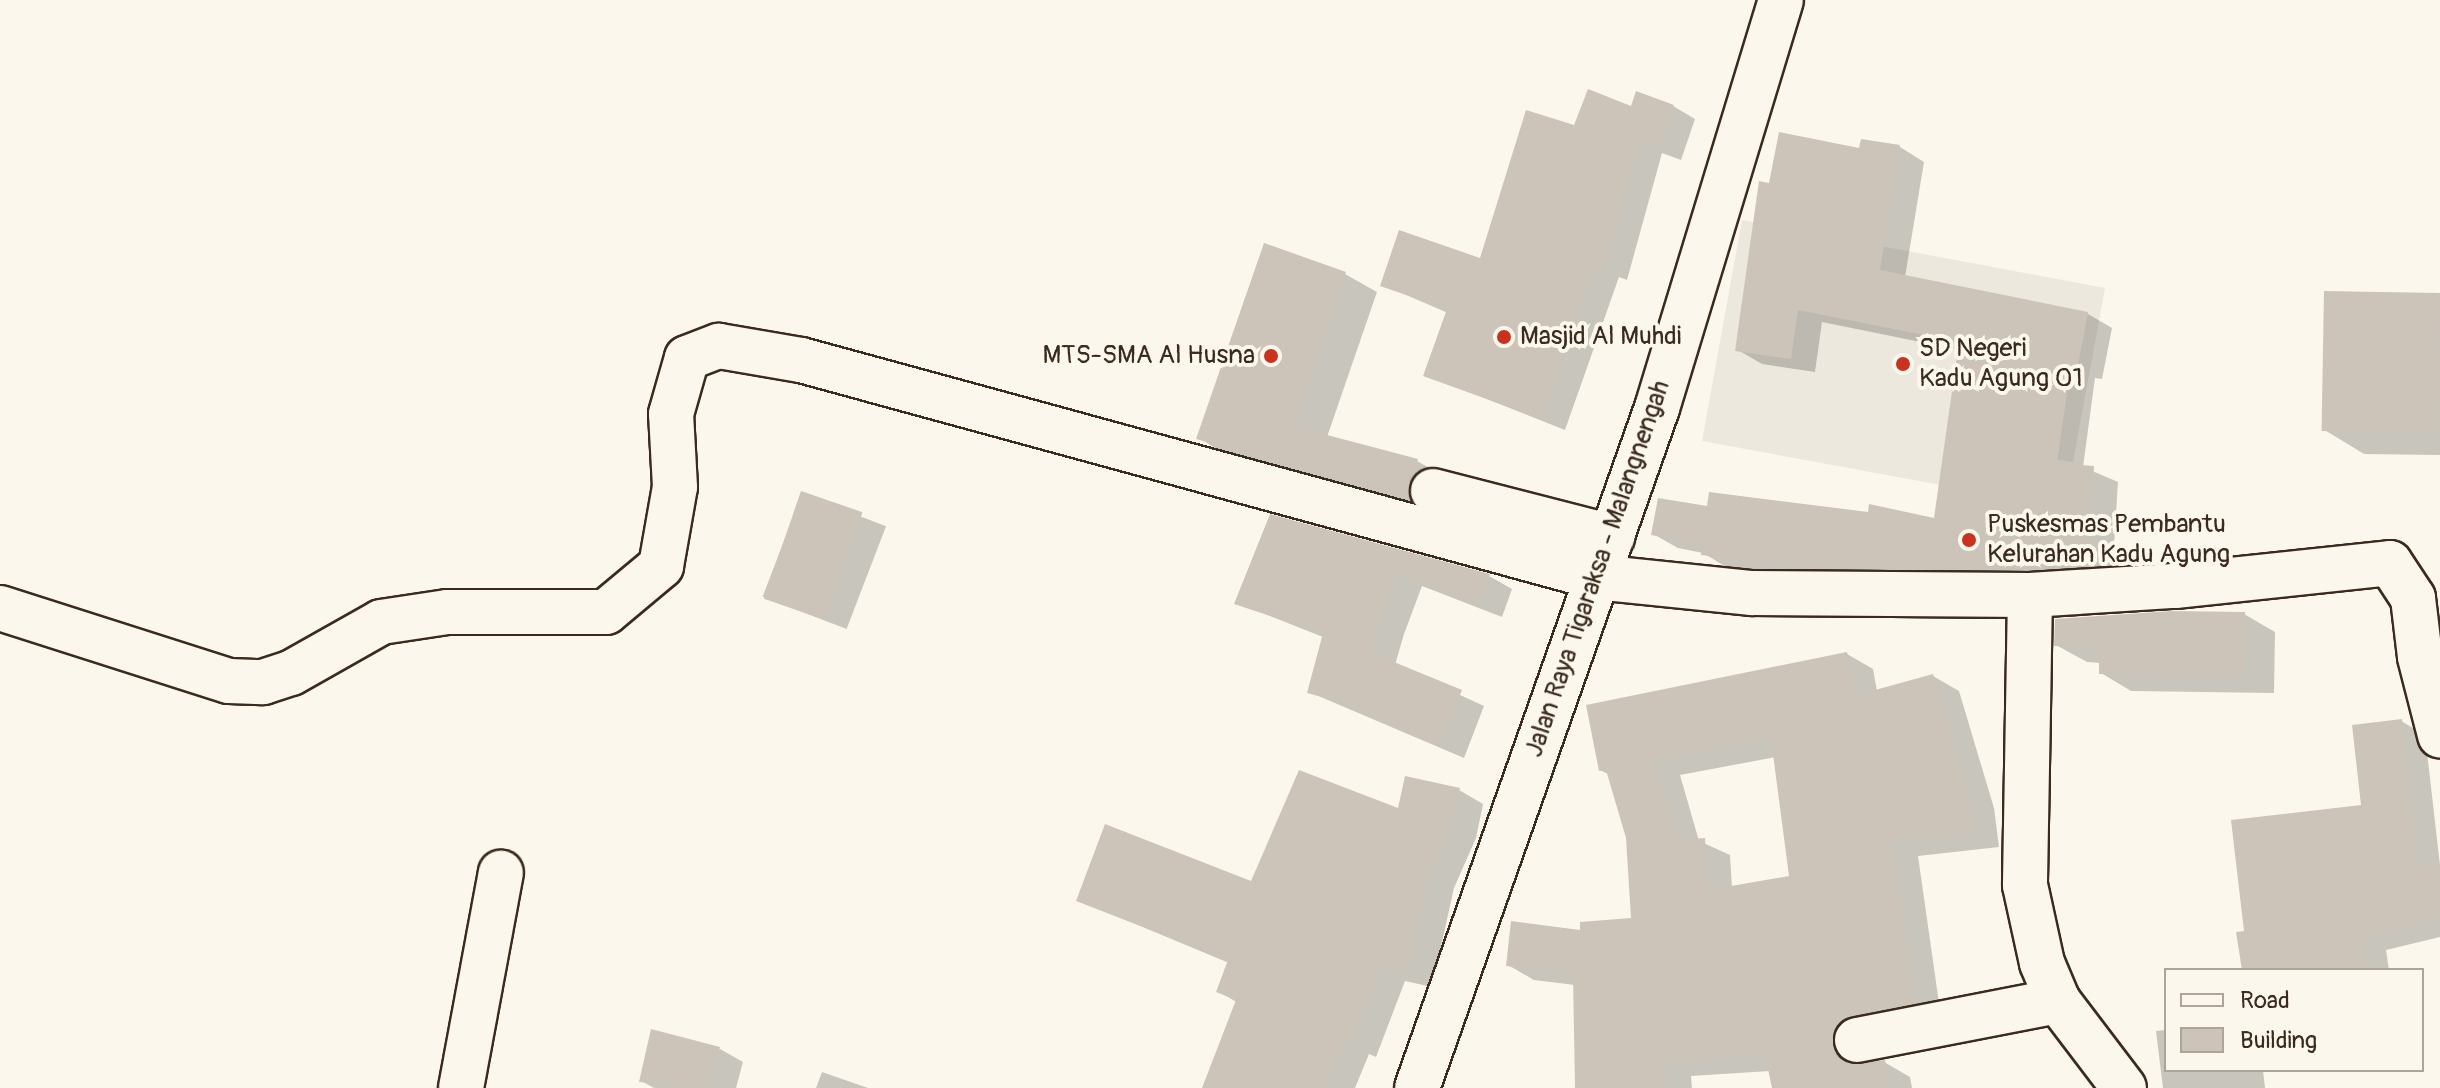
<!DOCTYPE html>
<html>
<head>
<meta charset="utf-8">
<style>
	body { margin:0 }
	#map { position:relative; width:2440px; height:1088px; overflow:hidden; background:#fbf7ec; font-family:Pangolin,sans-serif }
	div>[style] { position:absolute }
	.built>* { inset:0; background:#ede8dd }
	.shadow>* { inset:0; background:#0003; transform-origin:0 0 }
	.building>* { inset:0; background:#ccc4b9; transform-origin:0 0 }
	.roads { filter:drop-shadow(2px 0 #3b2a1e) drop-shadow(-2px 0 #3b2a1e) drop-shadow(0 2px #3b2a1e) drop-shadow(0 -2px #3b2a1e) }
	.minor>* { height:44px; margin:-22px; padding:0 22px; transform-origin:22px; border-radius:22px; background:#fbf7ec }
	.major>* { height:44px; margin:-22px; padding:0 22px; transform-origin:22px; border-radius:22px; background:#fbf7ec }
	.dots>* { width:22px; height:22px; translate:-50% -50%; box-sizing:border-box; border:4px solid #fbf7ec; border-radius:50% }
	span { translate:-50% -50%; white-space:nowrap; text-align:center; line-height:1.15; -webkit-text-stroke:8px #fbf7ec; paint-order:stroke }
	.poi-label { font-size:26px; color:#3b2a1e }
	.left { translate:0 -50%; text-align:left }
	.right { translate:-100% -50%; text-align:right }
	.street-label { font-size:26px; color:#3b2a1e }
	.legend { position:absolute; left:2164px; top:968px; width:260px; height:104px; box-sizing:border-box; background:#fbf7ec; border:2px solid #aea59a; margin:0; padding:10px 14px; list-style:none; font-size:24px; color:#3b2a1e }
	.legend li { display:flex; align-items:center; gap:16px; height:40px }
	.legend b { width:40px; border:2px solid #aea59a }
</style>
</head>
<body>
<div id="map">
	<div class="built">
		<div style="clip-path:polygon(1742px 220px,2105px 288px,2073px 462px,2013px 452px,2006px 497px,1702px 441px)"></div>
	</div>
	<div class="shadow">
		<div style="clip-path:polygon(1673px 106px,1695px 119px,1681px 160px,1662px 153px,1627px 280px,1619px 277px,1565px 430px,1426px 375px,1448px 313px,1383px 285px,1481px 260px,1575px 127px,1632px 109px)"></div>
		<div style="clip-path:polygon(1862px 141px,1900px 147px,1924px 162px,1905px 277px,2088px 314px,2112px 328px,2102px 379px,2095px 378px,2083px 467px,2118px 482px,2112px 579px,1826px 581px,1728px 568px,1703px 553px,1678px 548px,1653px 534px,1709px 508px,1935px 520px,1960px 350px,1822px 322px,1815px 372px,1762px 364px,1738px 350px,1771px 186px,1861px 150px)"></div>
		<div style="clip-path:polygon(1345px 274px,1377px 292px,1327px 437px,1417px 461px,1449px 479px,1439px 516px,1230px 457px,1199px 438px)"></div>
		<div style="clip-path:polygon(2440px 296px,2440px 455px,2364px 454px,2323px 429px)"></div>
		<div style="left:802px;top:494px;width:90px;height:110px;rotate:21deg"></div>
		<div style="clip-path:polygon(1272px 516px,1489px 576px,1512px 589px,1502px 617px,1422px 586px,1404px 634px,1395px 665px,1484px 706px,1464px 758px,1309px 692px,1323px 637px,1237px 603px)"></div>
		<div style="clip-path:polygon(2244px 614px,2275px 632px,2274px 693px,2131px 691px,2101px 673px,2101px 663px,2087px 662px,2056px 645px)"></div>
		<div style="clip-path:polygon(evenodd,1847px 654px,1873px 669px,1877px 691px,1933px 676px,1959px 691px,1994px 808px,1999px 847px,1918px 856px,1941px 1017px,1867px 1035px,1858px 1062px,1884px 1062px,1910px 1077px,1912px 1088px,1774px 1088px,1770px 1071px,1691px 1076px,1692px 1088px,1577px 1088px,1575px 985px,1534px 980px,1508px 965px,1582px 932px,1633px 919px,1628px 838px,1610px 775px,1600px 770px,1847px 654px,1776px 757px,1791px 878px,1732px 888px,1730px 855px,1699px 841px,1680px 775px,1776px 757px)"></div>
		<div style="clip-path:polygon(2401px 721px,2425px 735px,2440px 865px,2440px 937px,2386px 950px,2389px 970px,2244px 970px,2246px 932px,2363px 807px)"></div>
		<div style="clip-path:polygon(1459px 790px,1483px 804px,1476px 838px,1454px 888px,1432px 987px,1405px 981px,1376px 1057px,1369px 1054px,1355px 1088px,1203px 1088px,1238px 1003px,1218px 991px,1229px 963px,1078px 900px,1252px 884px,1399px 811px)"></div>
		<div style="clip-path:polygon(2166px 1030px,2166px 1070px,2263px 1070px,2265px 1088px,2163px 1088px,2156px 1031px)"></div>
		<div style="clip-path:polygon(720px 1049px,743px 1062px,736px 1088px,654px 1088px,641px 1081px)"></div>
		<div style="clip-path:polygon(822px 1072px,868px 1088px,816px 1088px)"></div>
	</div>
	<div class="building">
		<div style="clip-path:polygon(1588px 89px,1631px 106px,1636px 91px,1674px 105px,1659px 148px,1640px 142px,1605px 269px,1596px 266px,1542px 419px,1423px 376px,1447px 309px,1380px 286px,1399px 230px,1480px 258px,1526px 110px,1574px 125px)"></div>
		<div style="clip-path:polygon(1779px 132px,1859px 148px,1861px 139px,1900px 145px,1880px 270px,2088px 312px,2078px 366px,2071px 365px,2057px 463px,2094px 466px,2088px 566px,1800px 568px,1701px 555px,1702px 544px,1651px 535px,1658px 498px,1707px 506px,1709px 492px,1868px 512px,1869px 504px,1934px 518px,1959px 342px,1798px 310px,1791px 359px,1735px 351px,1759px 181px,1769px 183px)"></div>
		<div style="clip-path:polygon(1264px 243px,1346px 272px,1293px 426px,1418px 459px,1408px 500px,1196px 439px)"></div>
		<div style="left:2324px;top:291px;width:116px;height:140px;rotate:1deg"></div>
		<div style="left:801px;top:491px;width:65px;height:114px;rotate:19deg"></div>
		<div style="clip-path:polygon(1270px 514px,1490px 574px,1478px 605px,1398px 574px,1381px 620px,1372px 653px,1462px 690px,1440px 746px,1362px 713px,1364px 708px,1307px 693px,1323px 633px,1234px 604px)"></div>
		<div style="clip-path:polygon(2171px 611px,2245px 612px,2244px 676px,2099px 674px,2099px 648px,2054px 646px,2055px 619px)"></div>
		<div style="clip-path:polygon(evenodd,1847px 652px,1857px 695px,1933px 674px,1969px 791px,1974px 833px,1893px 842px,1916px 1003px,1841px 1021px,1832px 1044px,1850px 1064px,1885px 1060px,1891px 1088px,1772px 1088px,1765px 1055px,1666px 1062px,1666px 1088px,1575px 1088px,1573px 974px,1506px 966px,1511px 921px,1580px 930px,1580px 922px,1631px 918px,1626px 838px,1606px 770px,1599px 771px,1586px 705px,1847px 652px,1771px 739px,1789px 876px,1708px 890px,1705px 838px,1678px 840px,1655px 761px,1771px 739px)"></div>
		<div style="clip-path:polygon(2402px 719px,2419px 869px,2440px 863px,2440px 919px,2363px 938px,2368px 970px,2242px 970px,2236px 932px,2244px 931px,2231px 820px,2361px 805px,2352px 725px)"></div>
		<div style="clip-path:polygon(1299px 770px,1398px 808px,1405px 776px,1460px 788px,1452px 824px,1430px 873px,1407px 974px,1380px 969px,1351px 1045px,1344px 1042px,1325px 1088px,1202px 1088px,1236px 1000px,1216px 992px,1228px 960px,1076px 901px,1105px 824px,1251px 881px)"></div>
		<div style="clip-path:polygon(651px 1029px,720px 1047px,710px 1088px,639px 1082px)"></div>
	</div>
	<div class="roads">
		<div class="minor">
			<div style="left:1433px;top:491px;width:185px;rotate:14.4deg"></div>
			<div style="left:2030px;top:595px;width:290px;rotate:91deg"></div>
			<div style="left:2025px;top:885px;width:80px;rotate:77.7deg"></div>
			<div style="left:2042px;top:963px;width:41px;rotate:67.2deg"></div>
			<div style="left:2058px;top:1001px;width:109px;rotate:52.8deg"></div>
			<div style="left:0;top:608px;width:240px;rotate:17.7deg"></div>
			<div style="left:229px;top:681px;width:34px;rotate:2deg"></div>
			<div style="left:263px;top:682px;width:29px;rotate:-18deg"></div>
			<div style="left:291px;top:673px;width:103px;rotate:-29.5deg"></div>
			<div style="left:381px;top:622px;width:67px;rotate:-8.6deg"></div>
			<div style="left:447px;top:612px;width:159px"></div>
			<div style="left:606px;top:612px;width:72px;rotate:-39.9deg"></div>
			<div style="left:661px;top:566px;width:80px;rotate:-80deg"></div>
			<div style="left:675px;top:487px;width:73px;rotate:-93.1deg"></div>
			<div style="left:671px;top:414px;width:58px;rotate:-74.1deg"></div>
			<div style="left:687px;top:358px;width:34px;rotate:-21deg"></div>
			<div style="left:719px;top:346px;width:83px;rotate:9.7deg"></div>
			<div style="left:801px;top:360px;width:824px;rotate:15.27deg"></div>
			<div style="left:1596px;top:577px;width:157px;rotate:5.9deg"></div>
			<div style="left:1752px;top:593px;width:278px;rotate:0.4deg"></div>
			<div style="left:2030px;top:595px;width:145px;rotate:-3.6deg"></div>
			<div style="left:2175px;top:586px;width:216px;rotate:-6.1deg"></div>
			<div style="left:2390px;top:563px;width:42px;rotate:56.7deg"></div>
			<div style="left:2413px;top:598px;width:59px;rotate:83.2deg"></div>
			<div style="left:2420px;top:657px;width:81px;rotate:75.6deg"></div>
			<div style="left:1857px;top:1040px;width:205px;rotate:-11deg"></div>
			<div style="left:461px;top:1088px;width:219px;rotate:-79.5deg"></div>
		</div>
		<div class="major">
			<div style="left:1417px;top:1088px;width:721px;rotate:-70.56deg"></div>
			<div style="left:1657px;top:408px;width:426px;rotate:-73.1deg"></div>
		</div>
	</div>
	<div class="dots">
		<div style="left:1504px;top:337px;background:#c8321e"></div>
		<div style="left:1271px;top:356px;background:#c8321e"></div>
		<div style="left:1903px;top:364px;background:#c8321e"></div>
		<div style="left:1969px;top:540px;background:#c8321e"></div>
	</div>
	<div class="poi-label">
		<span class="left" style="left:1520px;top:337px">Masjid Al Muhdi</span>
		<span class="left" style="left:1919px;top:364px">SD Negeri<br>Kadu Agung 01</span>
		<span class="right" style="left:1255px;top:356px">MTS-SMA Al Husna</span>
		<span class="left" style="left:1987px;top:540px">Puskesmas Pembantu<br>Kelurahan Kadu Agung</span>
	</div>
	<div class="street-label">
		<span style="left:1598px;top:569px;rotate:-71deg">Jalan Raya Tigaraksa - Malangnengah</span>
	</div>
	<ul class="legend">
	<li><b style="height:10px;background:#fbf7ec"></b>Road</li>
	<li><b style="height:22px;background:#ccc4b9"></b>Building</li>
	</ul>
</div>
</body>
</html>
